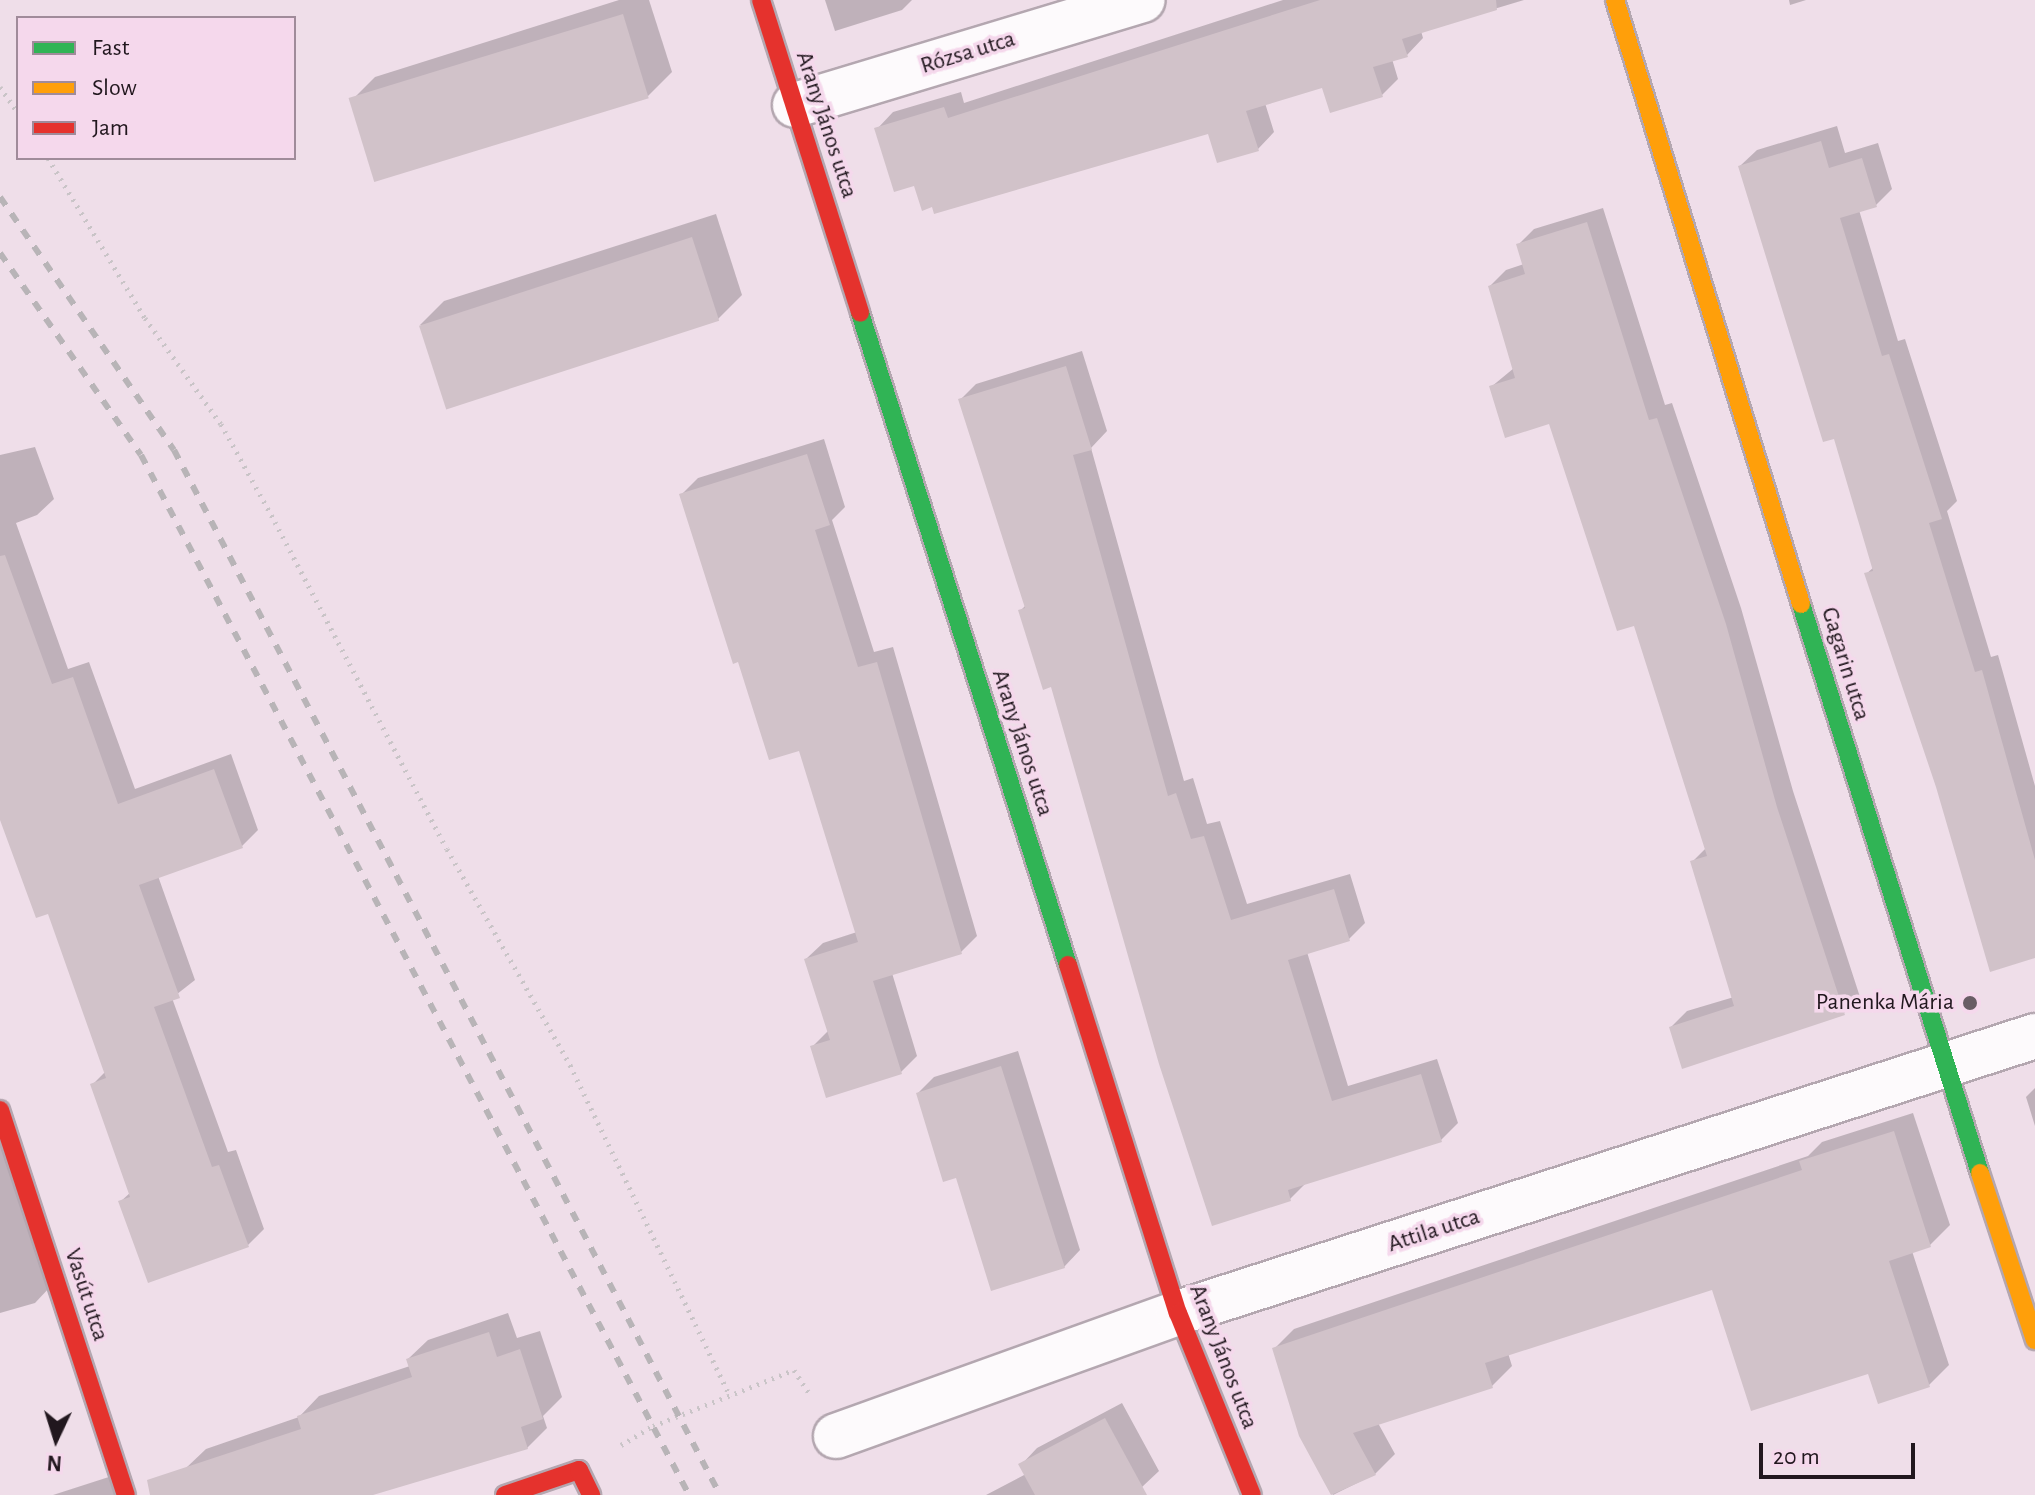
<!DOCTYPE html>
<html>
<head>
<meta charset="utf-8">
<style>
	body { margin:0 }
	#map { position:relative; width:2035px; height:1495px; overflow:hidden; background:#efdee9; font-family:"Alegreya Sans",sans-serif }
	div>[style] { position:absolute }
	.shadow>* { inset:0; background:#0003 }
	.building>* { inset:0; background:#d1c2c9; transform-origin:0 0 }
	.path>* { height:5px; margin-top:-2.5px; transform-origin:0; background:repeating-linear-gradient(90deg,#c9c4c7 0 2px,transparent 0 8px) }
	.roads { filter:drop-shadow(2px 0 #b4a7b0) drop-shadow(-2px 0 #b4a7b0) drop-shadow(0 2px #b4a7b0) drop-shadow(0 -2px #b4a7b0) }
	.street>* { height:44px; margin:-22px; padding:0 22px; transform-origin:22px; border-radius:22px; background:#fdfafc }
	.fast>* { height:18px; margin:-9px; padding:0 9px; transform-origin:9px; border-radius:9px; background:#30b455 }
	.slow>* { height:18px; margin:-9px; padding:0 9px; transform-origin:9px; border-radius:9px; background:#ff9f0a }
	.jam>* { height:18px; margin:-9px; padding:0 9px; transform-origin:9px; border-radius:9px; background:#e5322d }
	.rail>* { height:6px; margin-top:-3px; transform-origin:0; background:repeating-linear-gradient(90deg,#b8b4b7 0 10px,transparent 0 20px) }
	.dots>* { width:22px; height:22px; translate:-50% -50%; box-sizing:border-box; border:4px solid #f5d8ec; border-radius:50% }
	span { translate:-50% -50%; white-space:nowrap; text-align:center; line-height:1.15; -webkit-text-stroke:7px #f5d8ec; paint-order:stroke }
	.street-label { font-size:24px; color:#21171e }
	.poi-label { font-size:24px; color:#21171e }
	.right { translate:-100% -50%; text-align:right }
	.legend { position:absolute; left:16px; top:16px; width:280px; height:144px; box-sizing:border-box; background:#f5d8ec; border:2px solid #a08b9a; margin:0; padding:10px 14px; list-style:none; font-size:24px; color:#21171e }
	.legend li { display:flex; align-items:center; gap:16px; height:40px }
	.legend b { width:40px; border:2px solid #a08b9a }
	.north { position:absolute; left:16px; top:1399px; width:80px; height:80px; -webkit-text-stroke:6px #f5d8ec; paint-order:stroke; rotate:184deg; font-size:22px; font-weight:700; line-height:32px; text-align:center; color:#21171e }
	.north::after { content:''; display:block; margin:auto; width:28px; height:36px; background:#21171e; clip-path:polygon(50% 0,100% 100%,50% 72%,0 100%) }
	.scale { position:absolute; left:1759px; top:1443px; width:156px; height:36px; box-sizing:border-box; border:4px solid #21171e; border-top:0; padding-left:10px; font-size:24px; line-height:28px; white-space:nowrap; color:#21171e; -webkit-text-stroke:6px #f5d8ec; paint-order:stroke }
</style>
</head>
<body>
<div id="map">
	<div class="shadow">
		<div style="clip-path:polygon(619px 0,649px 0,672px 72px,648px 96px,351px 101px,375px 77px)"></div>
		<div style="clip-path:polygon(825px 0,912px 0,902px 10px,835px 31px)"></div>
		<div style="clip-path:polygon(1283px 0,1524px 0,1421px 31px,1423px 38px,1407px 55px,1392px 59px,1398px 79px,1382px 95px,1324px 85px,1265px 103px,1274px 132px,1258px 149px,1210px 132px,933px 205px,877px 129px,893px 112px,961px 92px,964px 103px)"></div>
		<div style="clip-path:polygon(1789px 0,1806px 0,1790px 5px)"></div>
		<div style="clip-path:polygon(1837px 126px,1845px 153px,1878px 143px,1892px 189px,1876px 205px,1859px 210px,1898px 341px,1905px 339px,1957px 501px,1947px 511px,1991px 657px,1998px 655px,2035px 786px,2035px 956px,1938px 786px,1866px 574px,1874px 567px,1835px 436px,1740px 166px,1757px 150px)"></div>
		<div style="clip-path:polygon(1603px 208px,1665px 405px,1672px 403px,1741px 608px,1793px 791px,1860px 997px,1844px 1013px,1671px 1027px,1687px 1011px,1734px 997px,1692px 862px,1707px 847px,1635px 623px,1550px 421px,1491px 387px,1514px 368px,1490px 286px,1506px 270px,1524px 264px,1518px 245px,1534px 229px)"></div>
		<div style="clip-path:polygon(716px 214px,742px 295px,718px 319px,420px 325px,444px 301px)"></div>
		<div style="clip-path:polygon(1082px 351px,1107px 431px,1091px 448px,1184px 781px,1193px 778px,1207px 824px,1220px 821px,1247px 904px,1350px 874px,1365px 923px,1349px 939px,1307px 952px,1348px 1086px,1437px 1059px,1458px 1123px,1441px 1140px,1307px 1182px,1290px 1199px,1021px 610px,1026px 605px,960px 400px,976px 384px)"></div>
		<div style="clip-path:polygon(824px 439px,845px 507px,832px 520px,874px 652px,893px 647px,977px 936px,961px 952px,892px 973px,917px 1056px,901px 1072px,812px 1047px,829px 1030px,806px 959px,823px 943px,857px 932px,800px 749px,682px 494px,698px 478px)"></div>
		<div style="clip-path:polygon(35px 447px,54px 499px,37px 515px,16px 523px,68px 669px,89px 662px,135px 789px,231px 754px,258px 830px,242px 846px,158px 876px,195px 980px,172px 998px,228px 1152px,236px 1150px,264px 1229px,248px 1245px,120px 1202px,131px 1192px,92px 1085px,106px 1071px,49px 911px,0 809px,0 455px)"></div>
		<div style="clip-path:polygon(1018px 1051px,1080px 1250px,1064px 1267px,957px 1175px,918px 1093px,934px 1077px)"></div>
		<div style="clip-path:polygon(2035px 1088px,2035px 1126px,2026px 1097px)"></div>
		<div style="clip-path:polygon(1913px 1113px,1950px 1225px,1930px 1245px,1912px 1251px,1949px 1365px,1929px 1385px,1869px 1372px,1714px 1288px,1508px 1353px,1512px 1366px,1492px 1386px,1378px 1423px,1395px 1454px,1375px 1474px,1333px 1495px,1301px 1435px,1274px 1349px,1294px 1329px,1808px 1156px,1822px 1142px)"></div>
		<div style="clip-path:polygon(0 1123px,51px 1286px,35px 1303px,0 1313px)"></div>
		<div style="clip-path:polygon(508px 1313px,517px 1338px,540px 1331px,562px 1397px,543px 1416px,547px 1428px,527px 1448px,367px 1495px,195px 1495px,186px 1468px,206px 1449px,299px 1417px,319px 1396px,410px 1366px,408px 1359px,428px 1340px)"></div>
		<div style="clip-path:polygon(1122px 1403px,1159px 1471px,1142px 1487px,1128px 1495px,986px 1495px,1026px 1474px,1021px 1465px,1037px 1448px)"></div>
		<div style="clip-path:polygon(115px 1475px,128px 1495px,53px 1495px)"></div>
	</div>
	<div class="building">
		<div style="clip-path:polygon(1320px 0,1496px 0,1497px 10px,1402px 39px,1408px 57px,1373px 67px,1383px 97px,1330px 113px,1322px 88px,1246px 111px,1259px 151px,1217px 163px,1208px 134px,934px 214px,932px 207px,922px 211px,914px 186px,894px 192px,874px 128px,944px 107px,948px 118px)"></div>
		<div style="left:623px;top:14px;width:88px;height:287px;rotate:73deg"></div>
		<div style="clip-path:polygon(1821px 141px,1829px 168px,1862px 158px,1877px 207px,1840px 218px,1882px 356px,1889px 354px,1942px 519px,1929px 523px,1975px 672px,1982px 670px,2035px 860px,2035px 958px,1990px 972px,1936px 787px,1864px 573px,1873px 571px,1834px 439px,1823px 442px,1738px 166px)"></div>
		<div style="clip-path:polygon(1587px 222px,1649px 420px,1657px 418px,1726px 624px,1777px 807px,1845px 1015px,1682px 1069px,1669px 1027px,1734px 1006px,1690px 861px,1707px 856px,1634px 626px,1617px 631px,1549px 424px,1505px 438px,1489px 386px,1515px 378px,1488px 286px,1525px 274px,1516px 244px)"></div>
		<div style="left:692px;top:237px;width:88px;height:287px;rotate:72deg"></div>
		<div style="clip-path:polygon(1066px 366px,1092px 450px,1073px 455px,1168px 796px,1176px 793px,1191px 839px,1204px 836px,1231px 920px,1334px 889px,1350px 941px,1288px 960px,1332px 1101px,1421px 1074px,1442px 1142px,1288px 1190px,1291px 1201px,1212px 1226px,1159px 1064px,1051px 687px,1043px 690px,1018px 610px,1025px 608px,958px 399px)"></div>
		<div style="clip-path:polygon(807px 454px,830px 525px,815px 530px,858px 667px,877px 662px,962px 954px,873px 981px,902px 1074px,826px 1098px,810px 1046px,830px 1040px,804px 959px,858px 942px,799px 751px,769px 760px,738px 662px,733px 664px,679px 494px)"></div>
		<div style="clip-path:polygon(5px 555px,52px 684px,73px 677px,118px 804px,214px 769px,243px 848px,139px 885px,180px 998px,154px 1007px,212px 1167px,219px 1165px,249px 1247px,148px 1283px,118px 1201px,130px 1197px,90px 1084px,106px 1078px,48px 914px,36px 918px,0 820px,0 556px)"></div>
		<div style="clip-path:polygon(1001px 1066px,1065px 1268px,991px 1291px,956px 1178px,943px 1182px,916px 1093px)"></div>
		<div style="clip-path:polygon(1894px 1131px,1931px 1247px,1889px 1261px,1930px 1387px,1878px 1404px,1868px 1374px,1751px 1411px,1712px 1290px,1485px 1363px,1493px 1388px,1353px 1433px,1376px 1475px,1331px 1495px,1299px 1436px,1272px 1348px,1802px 1170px,1799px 1161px)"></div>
		<div style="clip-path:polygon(489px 1332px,497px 1357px,520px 1349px,543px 1419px,521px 1427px,528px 1449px,373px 1495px,150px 1495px,147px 1480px,301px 1429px,297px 1416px,412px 1377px,406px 1359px)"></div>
		<div style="clip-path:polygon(1105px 1418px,1147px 1495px,1035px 1495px,1018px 1464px)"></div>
	</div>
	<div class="path">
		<div style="left:0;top:87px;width:32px;rotate:55deg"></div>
		<div style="left:48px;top:158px;width:187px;rotate:58.8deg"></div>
		<div style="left:145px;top:318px;width:130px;rotate:54.4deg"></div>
		<div style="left:221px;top:424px;width:112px;rotate:61.1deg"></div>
		<div style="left:275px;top:522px;width:369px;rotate:62.3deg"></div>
		<div style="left:447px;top:849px;width:249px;rotate:60.3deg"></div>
		<div style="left:570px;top:1065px;width:368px;rotate:64.2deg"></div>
		<div style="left:621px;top:1445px;width:37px;rotate:-31deg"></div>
		<div style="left:653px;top:1426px;width:152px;rotate:-21.7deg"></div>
		<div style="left:794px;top:1370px;width:30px;rotate:57deg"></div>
	</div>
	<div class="roads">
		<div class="street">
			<div style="left:795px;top:105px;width:363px;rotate:-16.8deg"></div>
			<div style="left:836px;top:1436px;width:363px;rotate:-19.8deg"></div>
			<div style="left:1178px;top:1313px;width:901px;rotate:-17.91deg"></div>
		</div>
		<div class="fast">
			<div style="left:860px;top:313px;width:684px;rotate:72.31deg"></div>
			<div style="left:1801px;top:604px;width:596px;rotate:72.54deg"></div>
		</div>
		<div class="slow">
			<div style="left:1615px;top:0;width:632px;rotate:72.88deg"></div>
			<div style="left:1980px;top:1173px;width:176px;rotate:71.8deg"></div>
		</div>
		<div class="jam">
			<div style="left:761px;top:0;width:328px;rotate:72.4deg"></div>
			<div style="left:1068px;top:965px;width:365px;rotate:72.5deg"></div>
			<div style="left:1178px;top:1313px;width:196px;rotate:67.9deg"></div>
			<div style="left:0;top:1110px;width:405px;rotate:71.9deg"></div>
			<div style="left:505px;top:1495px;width:78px;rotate:-18.7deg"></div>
			<div style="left:579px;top:1470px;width:28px;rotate:64deg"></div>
		</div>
	</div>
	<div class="rail">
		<div style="left:0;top:197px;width:307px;rotate:55.5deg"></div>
		<div style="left:174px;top:450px;width:1179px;rotate:62.41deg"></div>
		<div style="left:0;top:253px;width:246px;rotate:55.1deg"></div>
		<div style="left:141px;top:455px;width:1176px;rotate:62.21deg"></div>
	</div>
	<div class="dots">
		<div style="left:1970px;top:1003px;background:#695d65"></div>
	</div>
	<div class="street-label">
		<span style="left:968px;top:53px;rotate:-17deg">Rózsa utca</span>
		<span style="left:826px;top:125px;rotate:72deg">Arany János utca</span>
		<span style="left:1845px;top:664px;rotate:73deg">Gagarin utca</span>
		<span style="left:1022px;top:743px;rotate:72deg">Arany János utca</span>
		<span style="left:1434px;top:1231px;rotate:-18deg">Attila utca</span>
		<span style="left:86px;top:1295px;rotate:72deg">Vasút utca</span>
		<span style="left:1223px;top:1357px;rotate:69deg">Arany János utca</span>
	</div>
	<div class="poi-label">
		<span class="right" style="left:1954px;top:1003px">Panenka Mária</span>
	</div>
	<ul class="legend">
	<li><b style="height:10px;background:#30b455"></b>Fast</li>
	<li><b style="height:10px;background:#ff9f0a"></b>Slow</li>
	<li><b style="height:10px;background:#e5322d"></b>Jam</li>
	</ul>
	<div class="north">N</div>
	<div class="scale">20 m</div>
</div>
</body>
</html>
